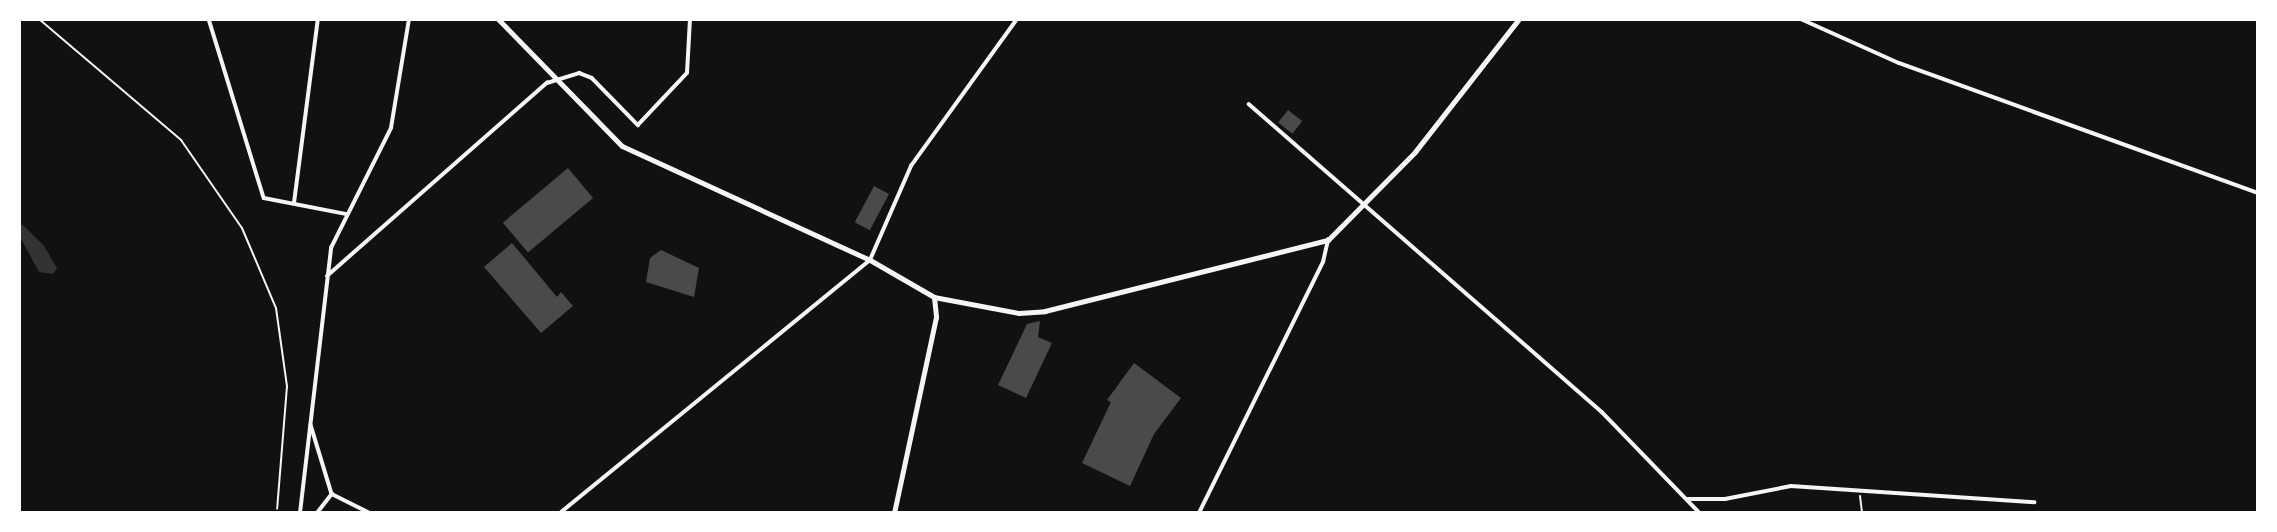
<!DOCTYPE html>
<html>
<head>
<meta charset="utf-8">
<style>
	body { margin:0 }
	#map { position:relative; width:2277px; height:532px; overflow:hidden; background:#111; font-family:"Nunito Sans",sans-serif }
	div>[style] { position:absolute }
	.water>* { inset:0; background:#333 }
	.building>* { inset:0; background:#4a4a4a; transform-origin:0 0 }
	.path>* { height:2px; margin:-1px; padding:0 1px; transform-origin:1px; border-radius:1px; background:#f5f5f5 }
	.service>* { height:2px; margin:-1px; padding:0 1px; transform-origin:1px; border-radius:1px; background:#f5f5f5 }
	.minor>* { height:3.5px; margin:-1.75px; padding:0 1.75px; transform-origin:1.75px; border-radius:1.75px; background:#f5f5f5 }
	.tertiary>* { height:4.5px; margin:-2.25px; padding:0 2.25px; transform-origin:2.25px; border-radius:2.25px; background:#f5f5f5 }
	.secondary>* { height:5px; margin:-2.5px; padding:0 2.5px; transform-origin:2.5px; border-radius:2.5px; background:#f5f5f5 }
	span { translate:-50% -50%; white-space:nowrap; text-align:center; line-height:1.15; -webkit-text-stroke:6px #fff; paint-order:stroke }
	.frame { position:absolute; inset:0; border:21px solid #fff; pointer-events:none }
</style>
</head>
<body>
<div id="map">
	<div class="water">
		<div style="clip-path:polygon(22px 224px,44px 246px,57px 268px,53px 274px,39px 272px,19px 235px)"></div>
	</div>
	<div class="building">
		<div style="left:1288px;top:110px;width:18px;height:16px;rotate:38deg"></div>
		<div style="left:568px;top:168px;width:39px;height:85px;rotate:50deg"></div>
		<div style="left:874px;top:186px;width:17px;height:41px;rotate:28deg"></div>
		<div style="clip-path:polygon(512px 243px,557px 297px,561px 292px,573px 306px,541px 333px,484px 267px)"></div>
		<div style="clip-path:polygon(661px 250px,699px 268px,694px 297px,646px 282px,650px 258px)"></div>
		<div style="clip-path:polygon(1040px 321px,1038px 337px,1052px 343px,1026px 398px,998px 385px,1027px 324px)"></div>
		<div style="clip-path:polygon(1134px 363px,1181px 398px,1154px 434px,1130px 486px,1082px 463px,1111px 402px,1107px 400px)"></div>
	</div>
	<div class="path">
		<div style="left:39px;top:19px;width:187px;rotate:40.4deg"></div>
		<div style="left:181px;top:140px;width:107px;rotate:55.3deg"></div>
		<div style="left:242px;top:228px;width:87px;rotate:67deg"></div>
		<div style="left:276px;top:308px;width:79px;rotate:82deg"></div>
		<div style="left:287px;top:386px;width:123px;rotate:94.6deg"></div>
		<div style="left:1860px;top:496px;width:17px;rotate:83deg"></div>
	</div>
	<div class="service">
		<div style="left:270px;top:513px;width:7px"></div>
	</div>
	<div class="minor">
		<div style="left:209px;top:19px;width:187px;rotate:72.9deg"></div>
		<div style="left:264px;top:198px;width:84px;rotate:11deg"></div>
		<div style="left:1801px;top:19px;width:107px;rotate:24.2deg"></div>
		<div style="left:1899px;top:63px;width:382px;rotate:19.9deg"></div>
		<div style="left:1249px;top:104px;width:468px;rotate:41.1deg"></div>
		<div style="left:1602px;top:412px;width:141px;rotate:45.9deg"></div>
		<div style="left:294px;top:203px;width:186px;rotate:-82.6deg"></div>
		<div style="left:327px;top:276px;width:293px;rotate:-41.3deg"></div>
		<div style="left:547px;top:83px;width:34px;rotate:-17deg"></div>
		<div style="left:579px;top:73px;width:14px;rotate:21deg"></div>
		<div style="left:592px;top:78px;width:66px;rotate:45.6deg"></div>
		<div style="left:638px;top:125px;width:71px;rotate:-46.7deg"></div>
		<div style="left:687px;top:73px;width:54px;rotate:-86.8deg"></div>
		<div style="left:311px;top:425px;width:72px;rotate:73.1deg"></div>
		<div style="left:332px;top:494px;width:42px;rotate:26.6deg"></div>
		<div style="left:1688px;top:499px;width:37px"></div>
		<div style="left:1725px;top:499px;width:67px;rotate:-11.1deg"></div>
		<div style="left:1791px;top:486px;width:244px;rotate:3.8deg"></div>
		<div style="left:300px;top:513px;width:267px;rotate:-83.3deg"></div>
		<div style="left:331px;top:248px;width:134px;rotate:-63.4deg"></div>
		<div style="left:391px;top:128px;width:110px;rotate:-80.6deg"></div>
		<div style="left:317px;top:513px;width:24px;rotate:-52deg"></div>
		<div style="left:560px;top:513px;width:400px;rotate:-39.2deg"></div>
		<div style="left:870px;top:260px;width:103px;rotate:-66.4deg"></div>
		<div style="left:911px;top:166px;width:181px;rotate:-54.2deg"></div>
		<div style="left:1199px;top:513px;width:280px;rotate:-63.7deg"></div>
		<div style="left:1323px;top:262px;width:23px;rotate:-77deg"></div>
	</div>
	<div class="tertiary">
		<div style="left:934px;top:297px;width:86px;rotate:10.7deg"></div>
		<div style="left:1019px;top:313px;width:26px;rotate:-4deg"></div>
		<div style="left:1045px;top:311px;width:292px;rotate:-14.1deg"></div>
		<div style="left:1328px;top:240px;width:124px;rotate:-45.3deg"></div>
		<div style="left:1415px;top:152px;width:169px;rotate:-52deg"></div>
	</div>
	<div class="secondary">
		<div style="left:498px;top:19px;width:177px;rotate:45.7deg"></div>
		<div style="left:622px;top:146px;width:273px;rotate:24.7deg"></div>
		<div style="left:870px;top:260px;width:74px;rotate:30deg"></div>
		<div style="left:934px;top:297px;width:20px;rotate:84deg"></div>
		<div style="left:936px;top:317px;width:200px;rotate:102.1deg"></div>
	</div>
	<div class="frame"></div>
</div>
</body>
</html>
